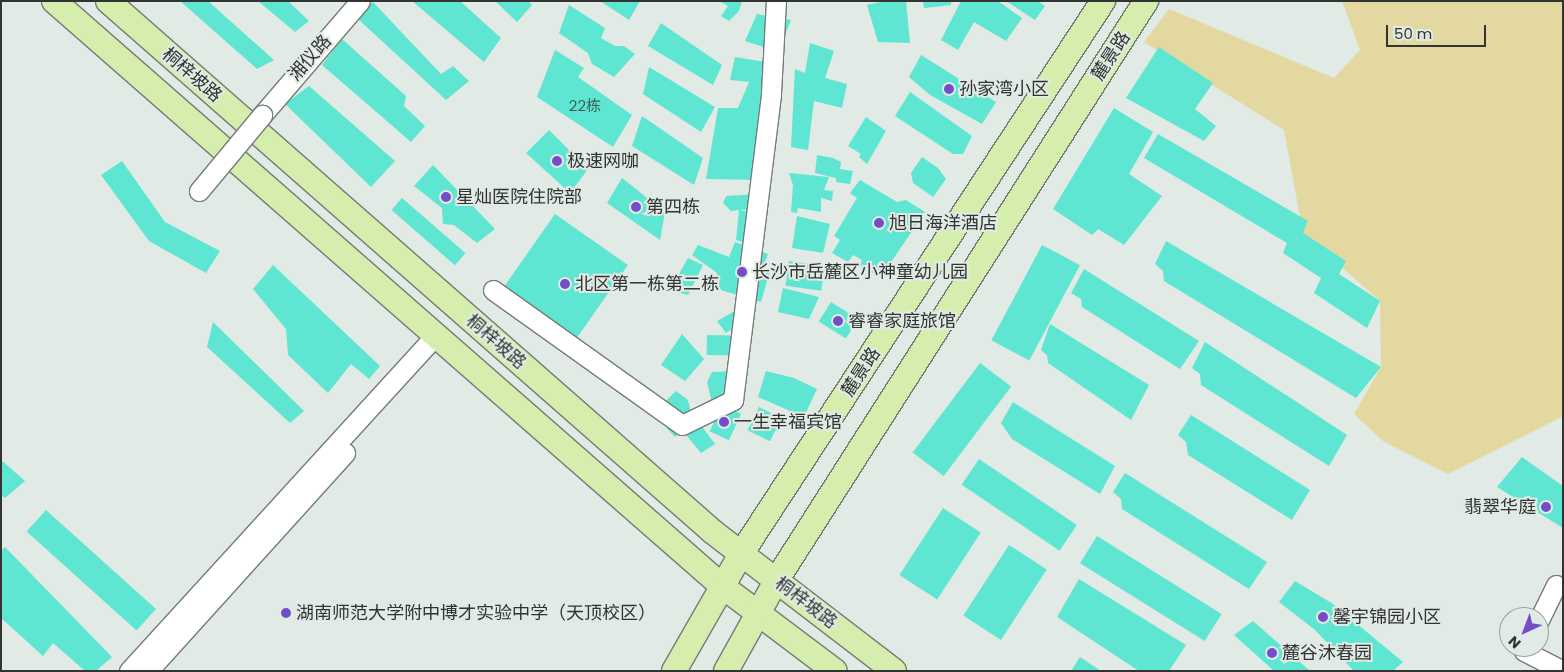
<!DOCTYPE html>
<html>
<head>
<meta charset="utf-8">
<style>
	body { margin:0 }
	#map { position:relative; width:1564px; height:672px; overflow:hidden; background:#e1eae4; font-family:Poppins,"Noto Sans SC",sans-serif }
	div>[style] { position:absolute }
	.green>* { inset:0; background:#e3d9a0 }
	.building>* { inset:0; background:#5ee6d2; transform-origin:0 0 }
	.roads { filter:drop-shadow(1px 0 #747c76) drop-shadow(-1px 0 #747c76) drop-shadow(0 1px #747c76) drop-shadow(0 -1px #747c76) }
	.minor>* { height:19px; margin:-9.5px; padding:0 9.5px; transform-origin:9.5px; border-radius:9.5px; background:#fff }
	.major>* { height:24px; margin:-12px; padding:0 12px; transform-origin:12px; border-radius:12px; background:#d5eead }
	.bridges { filter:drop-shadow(1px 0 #747c76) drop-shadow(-1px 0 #747c76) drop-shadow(0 1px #747c76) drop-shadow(0 -1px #747c76) }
	.minor-bridge>* { height:19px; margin:-9.5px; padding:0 9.5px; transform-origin:9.5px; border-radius:9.5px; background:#fff }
	.dots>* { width:14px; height:14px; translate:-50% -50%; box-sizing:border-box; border:2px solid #e1eae4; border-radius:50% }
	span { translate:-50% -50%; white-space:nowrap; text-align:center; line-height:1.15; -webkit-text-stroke:4px #e1eae4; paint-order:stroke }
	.number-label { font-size:15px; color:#3c605a }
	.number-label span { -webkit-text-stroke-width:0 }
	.street-label { font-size:18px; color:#313432 }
	.poi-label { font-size:18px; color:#313432 }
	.left { translate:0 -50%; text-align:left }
	.right { translate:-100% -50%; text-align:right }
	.frame { position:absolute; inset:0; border:2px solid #313432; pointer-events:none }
	.north { position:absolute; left:1499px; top:607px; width:50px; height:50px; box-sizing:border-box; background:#e1eae4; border:1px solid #9ba19d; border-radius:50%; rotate:223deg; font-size:14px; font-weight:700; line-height:20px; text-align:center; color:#313432 }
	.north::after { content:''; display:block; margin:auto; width:18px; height:22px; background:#734ec8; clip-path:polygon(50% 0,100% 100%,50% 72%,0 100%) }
	.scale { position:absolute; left:1386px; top:25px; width:100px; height:22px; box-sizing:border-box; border:2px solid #313432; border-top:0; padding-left:6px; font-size:15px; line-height:18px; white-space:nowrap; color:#313432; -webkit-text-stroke:4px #e1eae4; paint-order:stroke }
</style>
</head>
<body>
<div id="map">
	<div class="green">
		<div style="clip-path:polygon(1342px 1px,1563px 1px,1563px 416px,1448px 474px,1383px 441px,1354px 414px,1381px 367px,1380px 301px,1303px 233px,1284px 130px,1144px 42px,1169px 9px,1334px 78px,1360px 50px)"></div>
	</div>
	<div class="building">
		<div style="clip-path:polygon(180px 1px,208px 1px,274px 60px,257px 69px)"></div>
		<div style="clip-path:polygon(258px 1px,288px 1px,309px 21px,295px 32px)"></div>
		<div style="clip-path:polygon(412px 1px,460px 1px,501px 38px,484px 62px)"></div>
		<div style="clip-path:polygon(495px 1px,528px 1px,532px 5px,517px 22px)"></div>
		<div style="clip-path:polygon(600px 1px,640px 1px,629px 20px)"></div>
		<div style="clip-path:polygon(719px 1px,742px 1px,739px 11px,729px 21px,721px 16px,728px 6px)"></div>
		<div style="clip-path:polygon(885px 1px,906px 1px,910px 43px,878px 42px,867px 5px)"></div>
		<div style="clip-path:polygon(923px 1px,951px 1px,951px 5px,924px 8px)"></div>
		<div style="clip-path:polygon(961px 1px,998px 1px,1022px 18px,1006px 41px,974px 22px,958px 50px,941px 40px)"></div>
		<div style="clip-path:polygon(1006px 1px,1038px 1px,1045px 6px,1035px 20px)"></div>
		<div style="clip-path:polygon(373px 2px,441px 74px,453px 66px,469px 81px,446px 100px,358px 19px)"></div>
		<div style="clip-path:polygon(569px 5px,605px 28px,601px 38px,615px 46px,624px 46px,635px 54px,614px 77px,592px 64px,588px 53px,559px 33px)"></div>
		<div style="clip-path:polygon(757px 14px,791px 20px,778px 52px,745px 41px)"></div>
		<div style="clip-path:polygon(661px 23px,722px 65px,713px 85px,648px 46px)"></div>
		<div style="clip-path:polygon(342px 39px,406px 96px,404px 106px,425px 126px,411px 142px,322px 65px)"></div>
		<div style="clip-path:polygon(810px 43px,834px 51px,825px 78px,847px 84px,842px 108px,814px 101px,808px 150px,791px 147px,795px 69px,805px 73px)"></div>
		<div style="clip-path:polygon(1159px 47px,1213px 83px,1195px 109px,1216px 126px,1204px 141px,1126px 98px)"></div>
		<div style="clip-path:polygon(555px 50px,584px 68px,578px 77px,632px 115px,613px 147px,537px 97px)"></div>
		<div style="clip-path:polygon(921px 55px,996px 102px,982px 124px,930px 95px,909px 77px)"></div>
		<div style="clip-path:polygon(735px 57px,777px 64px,768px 180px,706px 179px,718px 108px,738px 108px,749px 82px,730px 80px)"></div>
		<div style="clip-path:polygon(649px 67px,715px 107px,701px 132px,643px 94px)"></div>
		<div style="clip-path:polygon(309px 86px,395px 161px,371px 187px,285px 104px)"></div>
		<div style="clip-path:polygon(910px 92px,972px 136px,963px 154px,953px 154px,895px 116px)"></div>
		<div style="clip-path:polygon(1114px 108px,1153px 132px,1129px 174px,1162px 196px,1124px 245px,1098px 229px,1092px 235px,1053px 209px)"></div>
		<div style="clip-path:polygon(642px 116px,703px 158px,694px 185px,632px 146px)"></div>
		<div style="clip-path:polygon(866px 117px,886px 131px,867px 164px,859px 157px,861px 154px,848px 146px)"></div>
		<div style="clip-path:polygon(549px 130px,588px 169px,570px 193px,526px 153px)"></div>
		<div style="clip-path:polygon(1158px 134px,1308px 221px,1303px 233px,1346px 261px,1339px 274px,1380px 301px,1367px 328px,1314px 293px,1321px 278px,1283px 253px,1287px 243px,1144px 158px)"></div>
		<div style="clip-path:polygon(817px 155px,833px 158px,841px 162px,840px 169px,853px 171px,850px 184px,836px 182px,836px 178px,815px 173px)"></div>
		<div style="clip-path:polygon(922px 157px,938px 168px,946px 179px,933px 197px,913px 183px,911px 173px)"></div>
		<div style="clip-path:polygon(122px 161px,165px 222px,220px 251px,206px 273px,149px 241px,101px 175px)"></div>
		<div style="clip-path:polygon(433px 165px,495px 229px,477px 243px,454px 225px,443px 224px,442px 208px,414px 186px)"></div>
		<div style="clip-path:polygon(789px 173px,829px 177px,824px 190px,833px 191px,832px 201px,821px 198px,821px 212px,798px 208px,797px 213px,791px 212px,793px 185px)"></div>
		<div style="clip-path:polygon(622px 178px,665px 212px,660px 240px,607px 203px)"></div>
		<div style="clip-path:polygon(860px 180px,897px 202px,906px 200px,925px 212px,881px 277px,860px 266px,862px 260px,853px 255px,848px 262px,832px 253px,840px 240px,834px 236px,857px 198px,850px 193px)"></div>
		<div style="clip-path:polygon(759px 194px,760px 209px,740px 210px,766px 216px,758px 247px,736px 240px,739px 210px,731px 211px,723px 203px,726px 196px)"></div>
		<div style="left:402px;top:198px;width:84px;height:16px;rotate:41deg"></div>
		<div style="left:555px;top:214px;width:89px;height:102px;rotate:35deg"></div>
		<div style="clip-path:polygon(797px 216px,830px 224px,823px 253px,792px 248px)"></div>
		<div style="clip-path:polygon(1166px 241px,1381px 367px,1356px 398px,1164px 281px,1163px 271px,1155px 264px)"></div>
		<div style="clip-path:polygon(735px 242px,768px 254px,763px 268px,770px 271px,761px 302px,714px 288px,717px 273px,692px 255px,698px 245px,729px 257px)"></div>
		<div style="left:1042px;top:245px;width:43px;height:108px;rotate:28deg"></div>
		<div style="clip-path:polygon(688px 258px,703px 265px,688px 295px,670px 290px)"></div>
		<div style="left:789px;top:261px;width:36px;height:25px;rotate:8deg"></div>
		<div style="clip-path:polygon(273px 265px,380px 366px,369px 379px,351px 364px,328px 393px,288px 355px,286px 329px,253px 289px)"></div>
		<div style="clip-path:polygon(1084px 269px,1199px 341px,1180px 369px,1082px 307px,1081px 299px,1071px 293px)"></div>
		<div style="clip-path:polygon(783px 288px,819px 297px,809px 319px,778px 312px)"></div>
		<div style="left:831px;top:302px;width:32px;height:23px;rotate:32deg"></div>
		<div style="clip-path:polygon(742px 307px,753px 324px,737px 333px,733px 328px,726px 333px,717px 321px)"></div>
		<div style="clip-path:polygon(213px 322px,304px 411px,290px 423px,207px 347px)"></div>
		<div style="clip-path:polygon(1050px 324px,1149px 385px,1131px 420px,1048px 363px,1047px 355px,1041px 350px)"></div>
		<div style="clip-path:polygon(682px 334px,704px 359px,685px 381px,661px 365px)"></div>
		<div style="left:707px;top:335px;width:42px;height:20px;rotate:1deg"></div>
		<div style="clip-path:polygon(1205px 342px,1347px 435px,1329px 466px,1201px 385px,1200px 374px,1192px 368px)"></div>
		<div style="left:980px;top:363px;width:39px;height:112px;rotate:37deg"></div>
		<div style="clip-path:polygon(737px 371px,738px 401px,712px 403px,707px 382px,712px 372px)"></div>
		<div style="clip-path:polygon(766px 371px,794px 378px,817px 389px,804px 417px,758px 397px)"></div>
		<div style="clip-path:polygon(676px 391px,688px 400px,691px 412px,715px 444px,701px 453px,682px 430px,675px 437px,653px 413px)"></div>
		<div style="clip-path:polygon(1013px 402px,1115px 466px,1100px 494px,1012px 439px,1001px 423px)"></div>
		<div style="left:722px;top:405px;width:21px;height:29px;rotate:25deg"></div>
		<div style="left:759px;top:407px;width:25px;height:26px;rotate:26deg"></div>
		<div style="clip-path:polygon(1191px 415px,1310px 490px,1292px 520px,1188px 455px,1186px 442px,1178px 435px)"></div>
		<div style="clip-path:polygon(1522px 457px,1563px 486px,1563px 528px,1497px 487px)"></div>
		<div style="left:979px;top:459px;width:118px;height:31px;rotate:34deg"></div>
		<div style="clip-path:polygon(1px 460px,25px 481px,5px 498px,1px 495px)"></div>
		<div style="clip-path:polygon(1125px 473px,1267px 562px,1249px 589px,1122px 509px,1121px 499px,1113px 492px)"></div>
		<div style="left:943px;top:508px;width:45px;height:80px;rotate:33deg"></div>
		<div style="left:46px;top:510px;width:148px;height:29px;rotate:42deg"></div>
		<div style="left:1097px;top:536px;width:147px;height:32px;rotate:32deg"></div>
		<div style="left:1009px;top:545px;width:45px;height:84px;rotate:33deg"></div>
		<div style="clip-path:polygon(5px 547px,112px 657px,96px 671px,85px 671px,53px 643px,43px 656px,1px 618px,1px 551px)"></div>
		<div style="clip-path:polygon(1079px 579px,1186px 645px,1169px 671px,1139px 671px,1057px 617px)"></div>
		<div style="clip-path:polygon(1295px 581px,1333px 604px,1403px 662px,1393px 671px,1354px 671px,1315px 630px,1279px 602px)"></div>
		<div style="clip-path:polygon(1253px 621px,1310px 671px,1274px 671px,1234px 635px)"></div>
		<div style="clip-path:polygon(1080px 657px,1101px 671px,1071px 671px)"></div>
	</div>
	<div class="roads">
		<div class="minor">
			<div style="left:262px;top:115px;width:150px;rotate:-49.3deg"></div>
			<div style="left:493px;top:290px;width:232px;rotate:35.5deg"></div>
			<div style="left:682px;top:425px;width:57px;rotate:-26.1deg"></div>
			<div style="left:733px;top:400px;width:309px;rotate:-82.9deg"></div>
			<div style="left:771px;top:93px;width:92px;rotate:-86.9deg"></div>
			<div style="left:1539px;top:620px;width:39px;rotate:-64deg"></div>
			<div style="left:1526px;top:647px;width:4px;rotate:117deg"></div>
			<div style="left:1524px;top:651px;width:44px;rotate:27.1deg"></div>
			<div style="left:129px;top:671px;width:455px;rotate:-47.6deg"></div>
			<div style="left:148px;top:671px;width:294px;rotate:-47.9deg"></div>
		</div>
		<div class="major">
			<div style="left:54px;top:1px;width:888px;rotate:41.21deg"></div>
			<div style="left:722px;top:586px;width:141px;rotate:37deg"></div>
			<div style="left:108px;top:1px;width:805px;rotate:41.27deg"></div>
			<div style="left:713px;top:532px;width:228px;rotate:37.5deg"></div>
			<div style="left:674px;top:671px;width:135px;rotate:-60.2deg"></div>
			<div style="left:741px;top:554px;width:661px;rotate:-56.79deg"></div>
			<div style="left:726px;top:671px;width:103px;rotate:-60.9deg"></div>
			<div style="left:776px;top:581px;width:688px;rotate:-57.46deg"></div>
		</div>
	</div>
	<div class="bridges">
		<div class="minor-bridge">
			<div style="left:199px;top:191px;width:99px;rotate:-50.3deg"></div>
		</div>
	</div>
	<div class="dots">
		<div style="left:949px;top:89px;background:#734ec8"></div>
		<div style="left:557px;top:161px;background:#734ec8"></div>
		<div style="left:446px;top:197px;background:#734ec8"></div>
		<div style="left:636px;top:207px;background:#734ec8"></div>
		<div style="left:879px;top:223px;background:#734ec8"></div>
		<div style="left:742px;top:272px;background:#734ec8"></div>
		<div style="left:565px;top:284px;background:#734ec8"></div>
		<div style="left:838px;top:321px;background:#734ec8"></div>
		<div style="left:724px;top:422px;background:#734ec8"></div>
		<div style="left:1546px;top:507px;background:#734ec8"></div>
		<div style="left:286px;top:613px;background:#734ec8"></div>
		<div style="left:1323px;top:617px;background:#734ec8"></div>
		<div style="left:1272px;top:653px;background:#734ec8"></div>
	</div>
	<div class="number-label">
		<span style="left:585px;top:106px">22栋</span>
	</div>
	<div class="street-label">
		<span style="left:1111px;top:56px;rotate:-57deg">麓景路</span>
		<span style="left:310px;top:58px;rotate:-49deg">湘仪路</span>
		<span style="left:192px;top:75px;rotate:41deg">桐梓坡路</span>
		<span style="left:496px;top:342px;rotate:41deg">桐梓坡路</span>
		<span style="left:861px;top:372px;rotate:-57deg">麓景路</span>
		<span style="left:806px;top:603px;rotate:37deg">桐梓坡路</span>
	</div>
	<div class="poi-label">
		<span class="left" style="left:959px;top:89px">孙家湾小区</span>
		<span class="left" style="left:567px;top:161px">极速网咖</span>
		<span class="left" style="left:456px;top:197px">星灿医院住院部</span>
		<span class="left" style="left:646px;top:207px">第四栋</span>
		<span class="left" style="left:889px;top:223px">旭日海洋酒店</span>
		<span class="left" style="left:752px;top:272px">长沙市岳麓区小神童幼儿园</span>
		<span class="left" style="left:575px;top:284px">北区第一栋第二栋</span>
		<span class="left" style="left:848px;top:321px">睿睿家庭旅馆</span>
		<span class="left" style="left:734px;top:422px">一生幸福宾馆</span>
		<span class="right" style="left:1536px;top:507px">翡翠华庭</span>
		<span class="left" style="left:296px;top:613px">湖南师范大学附中博才实验中学（天顶校区）</span>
		<span class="left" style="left:1333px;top:617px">馨宇锦园小区</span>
		<span class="left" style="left:1282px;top:653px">麓谷沐春园</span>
	</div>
	<div class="frame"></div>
	<div class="north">N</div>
	<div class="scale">50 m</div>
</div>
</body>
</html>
